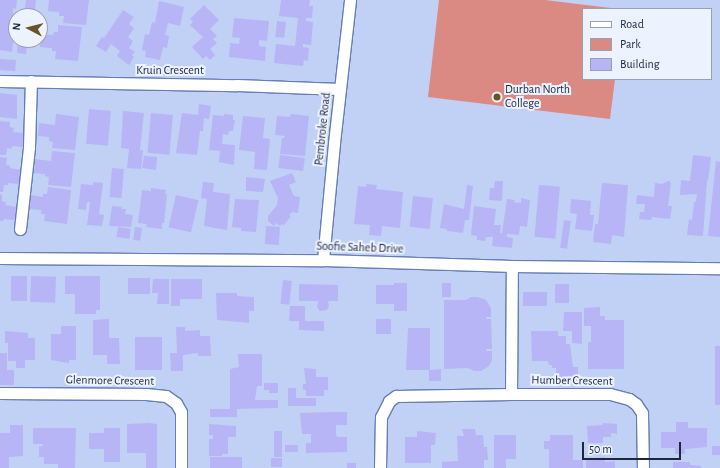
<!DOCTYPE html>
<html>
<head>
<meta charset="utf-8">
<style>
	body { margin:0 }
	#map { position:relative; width:720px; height:468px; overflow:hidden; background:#c0d1f5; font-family:"Alegreya Sans",sans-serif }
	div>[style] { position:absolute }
	.green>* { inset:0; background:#db8a83 }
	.building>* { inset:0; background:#b7b5f5; transform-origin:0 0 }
	.roads { filter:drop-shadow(1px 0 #657eb5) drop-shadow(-1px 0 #657eb5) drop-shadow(0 1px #657eb5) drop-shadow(0 -1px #657eb5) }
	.minor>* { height:11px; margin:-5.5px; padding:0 5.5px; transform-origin:5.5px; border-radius:5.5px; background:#fff }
	.dots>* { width:11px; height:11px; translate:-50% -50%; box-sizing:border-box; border:2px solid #ecf2fe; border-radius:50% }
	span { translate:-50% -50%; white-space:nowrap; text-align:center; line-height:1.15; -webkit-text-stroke:4px #ecf2fe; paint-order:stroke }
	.street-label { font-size:12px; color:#1c263d }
	.poi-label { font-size:12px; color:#1c263d }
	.left { translate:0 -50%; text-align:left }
	.legend { position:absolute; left:582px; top:8px; width:130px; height:72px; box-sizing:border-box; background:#ecf2fe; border:1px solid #99a0b1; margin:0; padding:5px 7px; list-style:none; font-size:12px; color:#1c263d }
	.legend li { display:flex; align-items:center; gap:8px; height:20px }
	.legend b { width:20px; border:1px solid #99a0b1 }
	.north { position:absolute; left:8px; top:8px; width:40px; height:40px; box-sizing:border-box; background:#ecf2fe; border:1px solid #99a0b1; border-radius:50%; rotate:277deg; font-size:11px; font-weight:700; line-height:16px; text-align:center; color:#1c263d }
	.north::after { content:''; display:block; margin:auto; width:14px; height:18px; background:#695423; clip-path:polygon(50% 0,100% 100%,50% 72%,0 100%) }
	.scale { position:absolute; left:582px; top:442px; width:99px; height:18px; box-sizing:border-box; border:2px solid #1c263d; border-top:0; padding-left:5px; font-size:12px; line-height:14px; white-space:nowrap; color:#1c263d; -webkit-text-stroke:3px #ecf2fe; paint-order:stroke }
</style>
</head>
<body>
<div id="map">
	<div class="green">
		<div style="clip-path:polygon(439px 0,545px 0,619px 9px,583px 9px,583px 79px,615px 79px,610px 119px,428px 97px)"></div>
	</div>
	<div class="building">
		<div style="clip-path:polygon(0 0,17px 0,16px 9px,13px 8px,13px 14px,16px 15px,15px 29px,11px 28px,10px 35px,14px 36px,12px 52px,0 50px)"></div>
		<div style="clip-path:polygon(26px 0,36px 0,35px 10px,25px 8px)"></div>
		<div style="clip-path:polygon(49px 0,89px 0,86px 25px,63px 23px,64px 16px,59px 16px,59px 12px,48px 11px)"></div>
		<div style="clip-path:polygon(281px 0,310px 0,309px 6px,313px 6px,312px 18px,306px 18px,306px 21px,313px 22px,311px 45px,303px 44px,303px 47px,309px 48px,308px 61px,304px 60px,303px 66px,274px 63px,276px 44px,295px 46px,298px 18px,279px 16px)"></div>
		<div style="clip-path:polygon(159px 1px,184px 7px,180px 26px,168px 23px,165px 35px,169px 36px,167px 48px,163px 47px,160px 60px,145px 57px,146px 51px,142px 50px,145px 34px,149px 35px,152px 22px,155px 23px)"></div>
		<div style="clip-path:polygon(204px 5px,219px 20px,210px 29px,217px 36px,213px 39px,217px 43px,210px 49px,215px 55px,210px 60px,206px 56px,203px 59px,192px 47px,203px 37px,190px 25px,193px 22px,190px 19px)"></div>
		<div style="clip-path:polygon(123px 10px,134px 17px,129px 24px,134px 28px,128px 37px,133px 41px,129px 48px,135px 52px,132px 55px,134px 57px,129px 65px,117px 56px,120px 51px,111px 44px,106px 52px,96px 46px,102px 37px,104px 38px)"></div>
		<div style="clip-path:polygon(234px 18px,269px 21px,267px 41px,259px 40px,259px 46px,266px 47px,265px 61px,229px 57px,230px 43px,239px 44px,240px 38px,232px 37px)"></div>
		<div style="left:277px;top:21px;width:9px;height:16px;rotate:6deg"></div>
		<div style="clip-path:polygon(58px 25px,82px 27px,78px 61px,55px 59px,56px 51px,52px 51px,52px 48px,40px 47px,41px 34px,53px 35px,54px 32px,58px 32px)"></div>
		<div style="clip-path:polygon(18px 40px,28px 40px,26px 54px,17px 53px)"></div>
		<div style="left:0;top:59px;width:16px;height:11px;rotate:4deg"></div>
		<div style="clip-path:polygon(0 93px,17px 95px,17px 119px,0 117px)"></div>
		<div style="clip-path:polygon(199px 104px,211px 106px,209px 119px,204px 118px,203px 131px,200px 131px,197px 155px,176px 153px,182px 113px,198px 115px)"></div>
		<div style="left:89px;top:109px;width:22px;height:35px;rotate:5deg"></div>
		<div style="clip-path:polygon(123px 111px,144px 113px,140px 150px,143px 150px,141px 169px,127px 168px,129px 149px,121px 148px)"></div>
		<div style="left:151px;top:113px;width:22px;height:40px;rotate:5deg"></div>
		<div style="clip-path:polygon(56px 114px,79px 117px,75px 150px,52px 148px,53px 142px,49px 141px,49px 137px,38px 136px,39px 123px,55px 125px)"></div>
		<div style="clip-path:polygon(224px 114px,233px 115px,233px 120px,235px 120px,233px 131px,229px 131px,228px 135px,223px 134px,222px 144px,235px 145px,234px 165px,219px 162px,220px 151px,209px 150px,213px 115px,224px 116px)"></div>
		<div style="clip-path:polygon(291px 114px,309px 116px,305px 156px,280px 154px,282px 138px,284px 138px,285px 136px,275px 135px,277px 116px,290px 117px)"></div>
		<div style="clip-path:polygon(243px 116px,265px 118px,263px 138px,270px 139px,267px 170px,254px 169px,255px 152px,239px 150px)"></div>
		<div style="clip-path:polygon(0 121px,10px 122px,10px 127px,14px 128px,13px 132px,25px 133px,23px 147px,12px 146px,12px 149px,7px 148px,6px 155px,0 155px)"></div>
		<div style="clip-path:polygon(52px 151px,75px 153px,71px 187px,48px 185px,49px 177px,45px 176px,45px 174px,34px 173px,35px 159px,51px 161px)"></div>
		<div style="left:280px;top:155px;width:25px;height:13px;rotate:7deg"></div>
		<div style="clip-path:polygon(693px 155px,711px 157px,708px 181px,707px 180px,703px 236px,687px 235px,689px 219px,692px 220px,694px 202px,696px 202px,697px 194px,680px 195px,681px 180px,690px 181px)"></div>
		<div style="clip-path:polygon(144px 156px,157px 157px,156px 170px,142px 168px)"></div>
		<div style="clip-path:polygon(0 157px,7px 158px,6px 165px,10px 166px,10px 168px,21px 170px,20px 184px,8px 183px,8px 185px,4px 185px,3px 192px,0 192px)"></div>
		<div style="clip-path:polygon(716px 161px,720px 162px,720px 237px,708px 236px)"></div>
		<div style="left:112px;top:168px;width:12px;height:29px;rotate:5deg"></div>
		<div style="clip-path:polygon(292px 173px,296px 182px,289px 185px,294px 196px,300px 197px,298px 213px,292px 212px,289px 215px,291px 216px,284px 225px,282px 224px,280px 226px,276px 223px,274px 226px,268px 221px,268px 216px,277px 205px,278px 198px,270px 181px)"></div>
		<div style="clip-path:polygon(246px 177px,265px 179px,263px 192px,246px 191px)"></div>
		<div style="clip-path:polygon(495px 181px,503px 181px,502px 201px,489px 200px,490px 188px,494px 188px)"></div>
		<div style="clip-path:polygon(668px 181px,671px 182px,668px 206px,672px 206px,670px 219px,652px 217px,651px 220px,639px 219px,640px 212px,644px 212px,645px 204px,636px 204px,637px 195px,654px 197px,655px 183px,662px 184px)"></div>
		<div style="clip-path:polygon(93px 182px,103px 183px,99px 214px,104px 215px,102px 226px,87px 225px,90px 202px,87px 202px,86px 210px,78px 209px,81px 184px,93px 185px)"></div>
		<div style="clip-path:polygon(203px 182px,214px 183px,213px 192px,230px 194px,227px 230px,204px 226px,207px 199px,201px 198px)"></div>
		<div style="clip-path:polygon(602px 183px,628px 185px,624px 237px,612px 235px,611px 244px,593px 242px,595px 224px,598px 224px)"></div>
		<div style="clip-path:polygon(366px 184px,377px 185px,376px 189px,403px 192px,400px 228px,382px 226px,381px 236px,369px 235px,370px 225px,354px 224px,358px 186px,366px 187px)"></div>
		<div style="clip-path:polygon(467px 185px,473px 186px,469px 220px,465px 220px,463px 233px,447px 231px,447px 229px,440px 228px,444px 204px,464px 209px)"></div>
		<div style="left:539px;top:185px;width:21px;height:52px;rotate:5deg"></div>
		<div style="clip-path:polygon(48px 187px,71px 190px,67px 224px,44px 221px,45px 214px,41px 214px,41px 210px,30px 209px,31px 195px,43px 197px,43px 194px,47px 194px)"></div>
		<div style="clip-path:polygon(151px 188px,166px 190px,165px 194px,167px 194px,164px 223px,162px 223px,162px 229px,146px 227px,147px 224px,138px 223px,142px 190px,151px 191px)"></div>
		<div style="clip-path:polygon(0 194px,2px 195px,2px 201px,6px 202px,5px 205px,17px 207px,15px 220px,4px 219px,3px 221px,0 221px)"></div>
		<div style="left:176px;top:195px;width:23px;height:33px;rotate:13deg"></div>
		<div style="left:413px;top:196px;width:20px;height:31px;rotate:6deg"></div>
		<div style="clip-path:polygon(521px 198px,530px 200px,527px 227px,520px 226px,519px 235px,507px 234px,507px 237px,513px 238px,512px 248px,492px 246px,493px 237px,486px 237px,485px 241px,477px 240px,477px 236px,471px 235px,474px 206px,496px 209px,494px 225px,501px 225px,500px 233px,502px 233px,507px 199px,515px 200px,514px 202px,521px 203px)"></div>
		<div style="clip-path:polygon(235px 199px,259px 200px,256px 232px,241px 231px,241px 228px,232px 227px)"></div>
		<div style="clip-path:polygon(571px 199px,591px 201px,590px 215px,594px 215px,592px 231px,575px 229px,577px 214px,570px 213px)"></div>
		<div style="clip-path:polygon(112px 206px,122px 207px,121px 209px,126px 209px,125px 214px,133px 215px,131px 227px,109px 226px)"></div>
		<div style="left:564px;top:220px;width:7px;height:28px;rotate:8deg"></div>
		<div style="left:266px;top:226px;width:14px;height:18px;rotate:4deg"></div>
		<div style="left:118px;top:227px;width:13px;height:10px;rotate:9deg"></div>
		<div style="left:135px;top:227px;width:7px;height:13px;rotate:8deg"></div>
		<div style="left:11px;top:276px;width:16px;height:25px"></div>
		<div style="left:31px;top:276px;width:25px;height:26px;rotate:2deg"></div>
		<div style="clip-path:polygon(65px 276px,100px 276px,100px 310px,96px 310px,96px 314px,75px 314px,75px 294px,65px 294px)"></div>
		<div style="left:128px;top:278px;width:22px;height:16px"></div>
		<div style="clip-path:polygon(153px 279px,169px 279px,169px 304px,157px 304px,158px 293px,152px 293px)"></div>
		<div style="clip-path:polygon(171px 279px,202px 279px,202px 299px,180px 299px,180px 306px,171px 306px)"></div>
		<div style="left:283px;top:280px;width:9px;height:24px;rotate:6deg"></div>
		<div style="left:394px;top:283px;width:13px;height:28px"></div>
		<div style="left:442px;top:283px;width:9px;height:14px"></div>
		<div style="clip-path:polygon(299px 284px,338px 285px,338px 301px,328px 301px,329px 306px,327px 310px,320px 311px,317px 307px,318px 301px,299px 301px)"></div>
		<div style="left:569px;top:284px;width:19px;height:14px;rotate:90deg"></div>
		<div style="left:376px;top:285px;width:18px;height:19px"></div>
		<div style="left:523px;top:292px;width:24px;height:14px"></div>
		<div style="clip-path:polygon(216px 293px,237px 293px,237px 296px,254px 297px,254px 311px,249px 311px,249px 323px,217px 320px)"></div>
		<div style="clip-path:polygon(471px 297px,478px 297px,486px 300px,491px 308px,491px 317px,486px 317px,486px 319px,491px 319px,492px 349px,486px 349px,486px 351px,492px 351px,492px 360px,489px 366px,481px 371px,474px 371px,467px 368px,444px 369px,444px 300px,466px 300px)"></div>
		<div style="clip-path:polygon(290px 306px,305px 306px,305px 321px,324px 321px,324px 331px,299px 330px,299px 321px,289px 321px)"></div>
		<div style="clip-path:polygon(600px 307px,600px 316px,605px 316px,605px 320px,624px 320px,624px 369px,588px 369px,588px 342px,591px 342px,591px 326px,584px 326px,584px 308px)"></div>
		<div style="clip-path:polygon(564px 312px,582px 312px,582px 344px,572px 343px,572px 331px,563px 331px)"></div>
		<div style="clip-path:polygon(109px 319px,109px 338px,119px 338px,120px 364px,107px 364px,107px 355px,93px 355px,93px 320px)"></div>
		<div style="left:376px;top:319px;width:15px;height:15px"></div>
		<div style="clip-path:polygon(61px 326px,76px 326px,76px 360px,69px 360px,69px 363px,51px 360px,51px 334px,61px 334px)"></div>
		<div style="clip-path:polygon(176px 327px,185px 327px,185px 331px,200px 330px,200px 336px,210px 336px,211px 356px,198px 356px,198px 353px,183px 355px,183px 371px,171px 371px,170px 353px,177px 353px)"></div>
		<div style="clip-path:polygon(408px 328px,430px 328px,430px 370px,441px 369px,441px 381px,429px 381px,429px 370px,406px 370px)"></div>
		<div style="clip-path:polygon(5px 331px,28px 333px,28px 338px,35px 338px,35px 360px,25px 360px,25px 368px,16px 368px,16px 361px,8px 361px,8px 343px,5px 343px)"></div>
		<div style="clip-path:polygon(531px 331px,558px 331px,558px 336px,566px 336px,566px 344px,570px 344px,573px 367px,578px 367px,578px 378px,556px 379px,556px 368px,552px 368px,552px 365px,549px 365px,548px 361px,532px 361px)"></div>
		<div style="left:135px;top:337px;width:27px;height:33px"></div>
		<div style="left:715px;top:346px;width:5px;height:59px"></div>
		<div style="clip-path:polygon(0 353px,7px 353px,7px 370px,14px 370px,14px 385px,0 385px)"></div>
		<div style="clip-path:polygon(238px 354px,262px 354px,262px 386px,257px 386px,255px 400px,278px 400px,278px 408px,237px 409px,237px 417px,210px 417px,210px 409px,230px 409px,230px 369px,239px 367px)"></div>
		<div style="clip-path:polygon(304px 368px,316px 369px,316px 377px,328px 377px,328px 390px,324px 390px,324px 396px,306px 396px,306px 390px,303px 390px,303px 384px,306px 384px)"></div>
		<div style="clip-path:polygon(264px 383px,278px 383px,278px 393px,269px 393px,269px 390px,264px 390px)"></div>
		<div style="clip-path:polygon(288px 388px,296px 388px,296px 398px,316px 398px,316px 406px,288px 406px)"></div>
		<div style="clip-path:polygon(331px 412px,347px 412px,347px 425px,336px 425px,336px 434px,337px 437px,347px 437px,347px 452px,306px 453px,306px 443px,311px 443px,311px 434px,302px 434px,300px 413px)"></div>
		<div style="clip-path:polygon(676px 422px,688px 422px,688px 428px,707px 428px,707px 447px,685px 449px,685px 454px,675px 454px,675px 448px,661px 448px,661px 432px,676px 432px)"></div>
		<div style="clip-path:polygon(149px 423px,157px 424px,157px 468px,146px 468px,146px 453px,127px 453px,127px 424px)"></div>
		<div style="clip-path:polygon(603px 423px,617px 424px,617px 434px,611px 433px,611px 437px,603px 437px,603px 443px,588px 443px,587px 426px,602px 425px)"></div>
		<div style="clip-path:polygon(209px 424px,236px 426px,236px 437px,228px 437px,228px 454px,222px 454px,222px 456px,209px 456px,209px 439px,213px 439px,213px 435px,209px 435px)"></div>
		<div style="clip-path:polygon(10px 425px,23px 425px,23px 456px,9px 457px,9px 468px,0 468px,0 433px,10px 433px)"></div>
		<div style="clip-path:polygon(33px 428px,76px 428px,75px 468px,58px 468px,58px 464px,44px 464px,44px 457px,39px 457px,39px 446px,43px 446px,43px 444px,33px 444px)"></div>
		<div style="clip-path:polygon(104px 428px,120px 428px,120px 462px,104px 462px,104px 449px,89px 449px,89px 433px,104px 433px)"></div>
		<div style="clip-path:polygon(462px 429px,475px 429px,476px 435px,483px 435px,484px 447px,487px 447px,488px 460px,484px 460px,484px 468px,442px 468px,442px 462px,458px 461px,457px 436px,464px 436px)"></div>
		<div style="left:274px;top:431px;width:8px;height:26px"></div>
		<div style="clip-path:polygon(417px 431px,436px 433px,435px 445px,431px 445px,431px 463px,405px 463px,405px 437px,417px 437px)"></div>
		<div style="clip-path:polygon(494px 435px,516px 435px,516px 459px,506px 459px,506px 468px,494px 468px)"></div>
		<div style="clip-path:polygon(550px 435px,573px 435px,573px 460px,583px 460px,583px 468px,549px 468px,549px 449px,544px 449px,544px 441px,550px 441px)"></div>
		<div style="left:285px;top:445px;width:13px;height:7px"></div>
		<div style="left:712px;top:446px;width:8px;height:9px"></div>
		<div style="left:210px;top:457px;width:32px;height:11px"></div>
		<div style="clip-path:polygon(605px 457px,605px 462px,615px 461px,615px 468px,586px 468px,586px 460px,594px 460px,594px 458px)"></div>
		<div style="left:271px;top:458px;width:11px;height:9px"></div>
		<div style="clip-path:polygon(673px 462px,690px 462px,690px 465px,701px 466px,701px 468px,673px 468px)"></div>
		<div style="left:347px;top:463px;width:9px;height:5px"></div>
	</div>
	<div class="roads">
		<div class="minor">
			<div style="left:0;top:81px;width:237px;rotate:1deg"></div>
			<div style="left:237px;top:85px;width:103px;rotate:2.2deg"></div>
			<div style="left:20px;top:229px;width:82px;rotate:-83.7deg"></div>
			<div style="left:29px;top:147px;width:66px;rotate:-88.3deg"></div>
			<div style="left:0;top:258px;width:323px;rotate:0.4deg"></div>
			<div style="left:323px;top:260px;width:189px;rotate:1.8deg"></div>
			<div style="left:512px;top:266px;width:208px;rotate:0.6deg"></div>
			<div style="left:323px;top:260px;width:118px;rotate:-84.6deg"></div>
			<div style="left:334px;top:143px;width:144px;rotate:-83.6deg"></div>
			<div style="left:0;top:393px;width:146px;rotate:0.4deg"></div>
			<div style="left:146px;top:394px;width:20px;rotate:6deg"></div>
			<div style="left:166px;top:396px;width:12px;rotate:35deg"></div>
			<div style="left:176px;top:403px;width:10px;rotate:61deg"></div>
			<div style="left:181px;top:412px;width:56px;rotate:90deg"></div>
			<div style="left:511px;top:394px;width:128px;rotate:-89.6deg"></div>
			<div style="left:380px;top:468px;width:51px;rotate:-88.9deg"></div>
			<div style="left:381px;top:417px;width:18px;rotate:-63deg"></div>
			<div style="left:389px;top:401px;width:9px;rotate:-36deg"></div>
			<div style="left:396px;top:396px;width:115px;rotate:-1deg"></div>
			<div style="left:511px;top:394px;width:99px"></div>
			<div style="left:610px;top:394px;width:20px;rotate:15deg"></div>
			<div style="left:629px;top:399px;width:9px;rotate:36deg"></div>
			<div style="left:636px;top:404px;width:11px;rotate:56deg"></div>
			<div style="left:642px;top:413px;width:55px;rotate:89deg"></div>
		</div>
	</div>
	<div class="dots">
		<div style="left:497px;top:97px;background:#695423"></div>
	</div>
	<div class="street-label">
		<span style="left:170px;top:71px">Kruin Crescent</span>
		<span style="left:323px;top:129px;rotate:-84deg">Pembroke Road</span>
		<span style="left:360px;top:248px;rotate:2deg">Soofie Saheb Drive</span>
		<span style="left:110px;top:381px;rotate:1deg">Glenmore Crescent</span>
		<span style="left:572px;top:381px;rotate:1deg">Humber Crescent</span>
	</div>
	<div class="poi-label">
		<span class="left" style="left:505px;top:97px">Durban North<br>College</span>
	</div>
	<ul class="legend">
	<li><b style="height:5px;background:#fff"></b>Road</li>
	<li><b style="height:11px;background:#db8a83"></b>Park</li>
	<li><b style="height:11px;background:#b7b5f5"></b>Building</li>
	</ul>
	<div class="north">N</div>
	<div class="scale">50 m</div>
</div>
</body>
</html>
